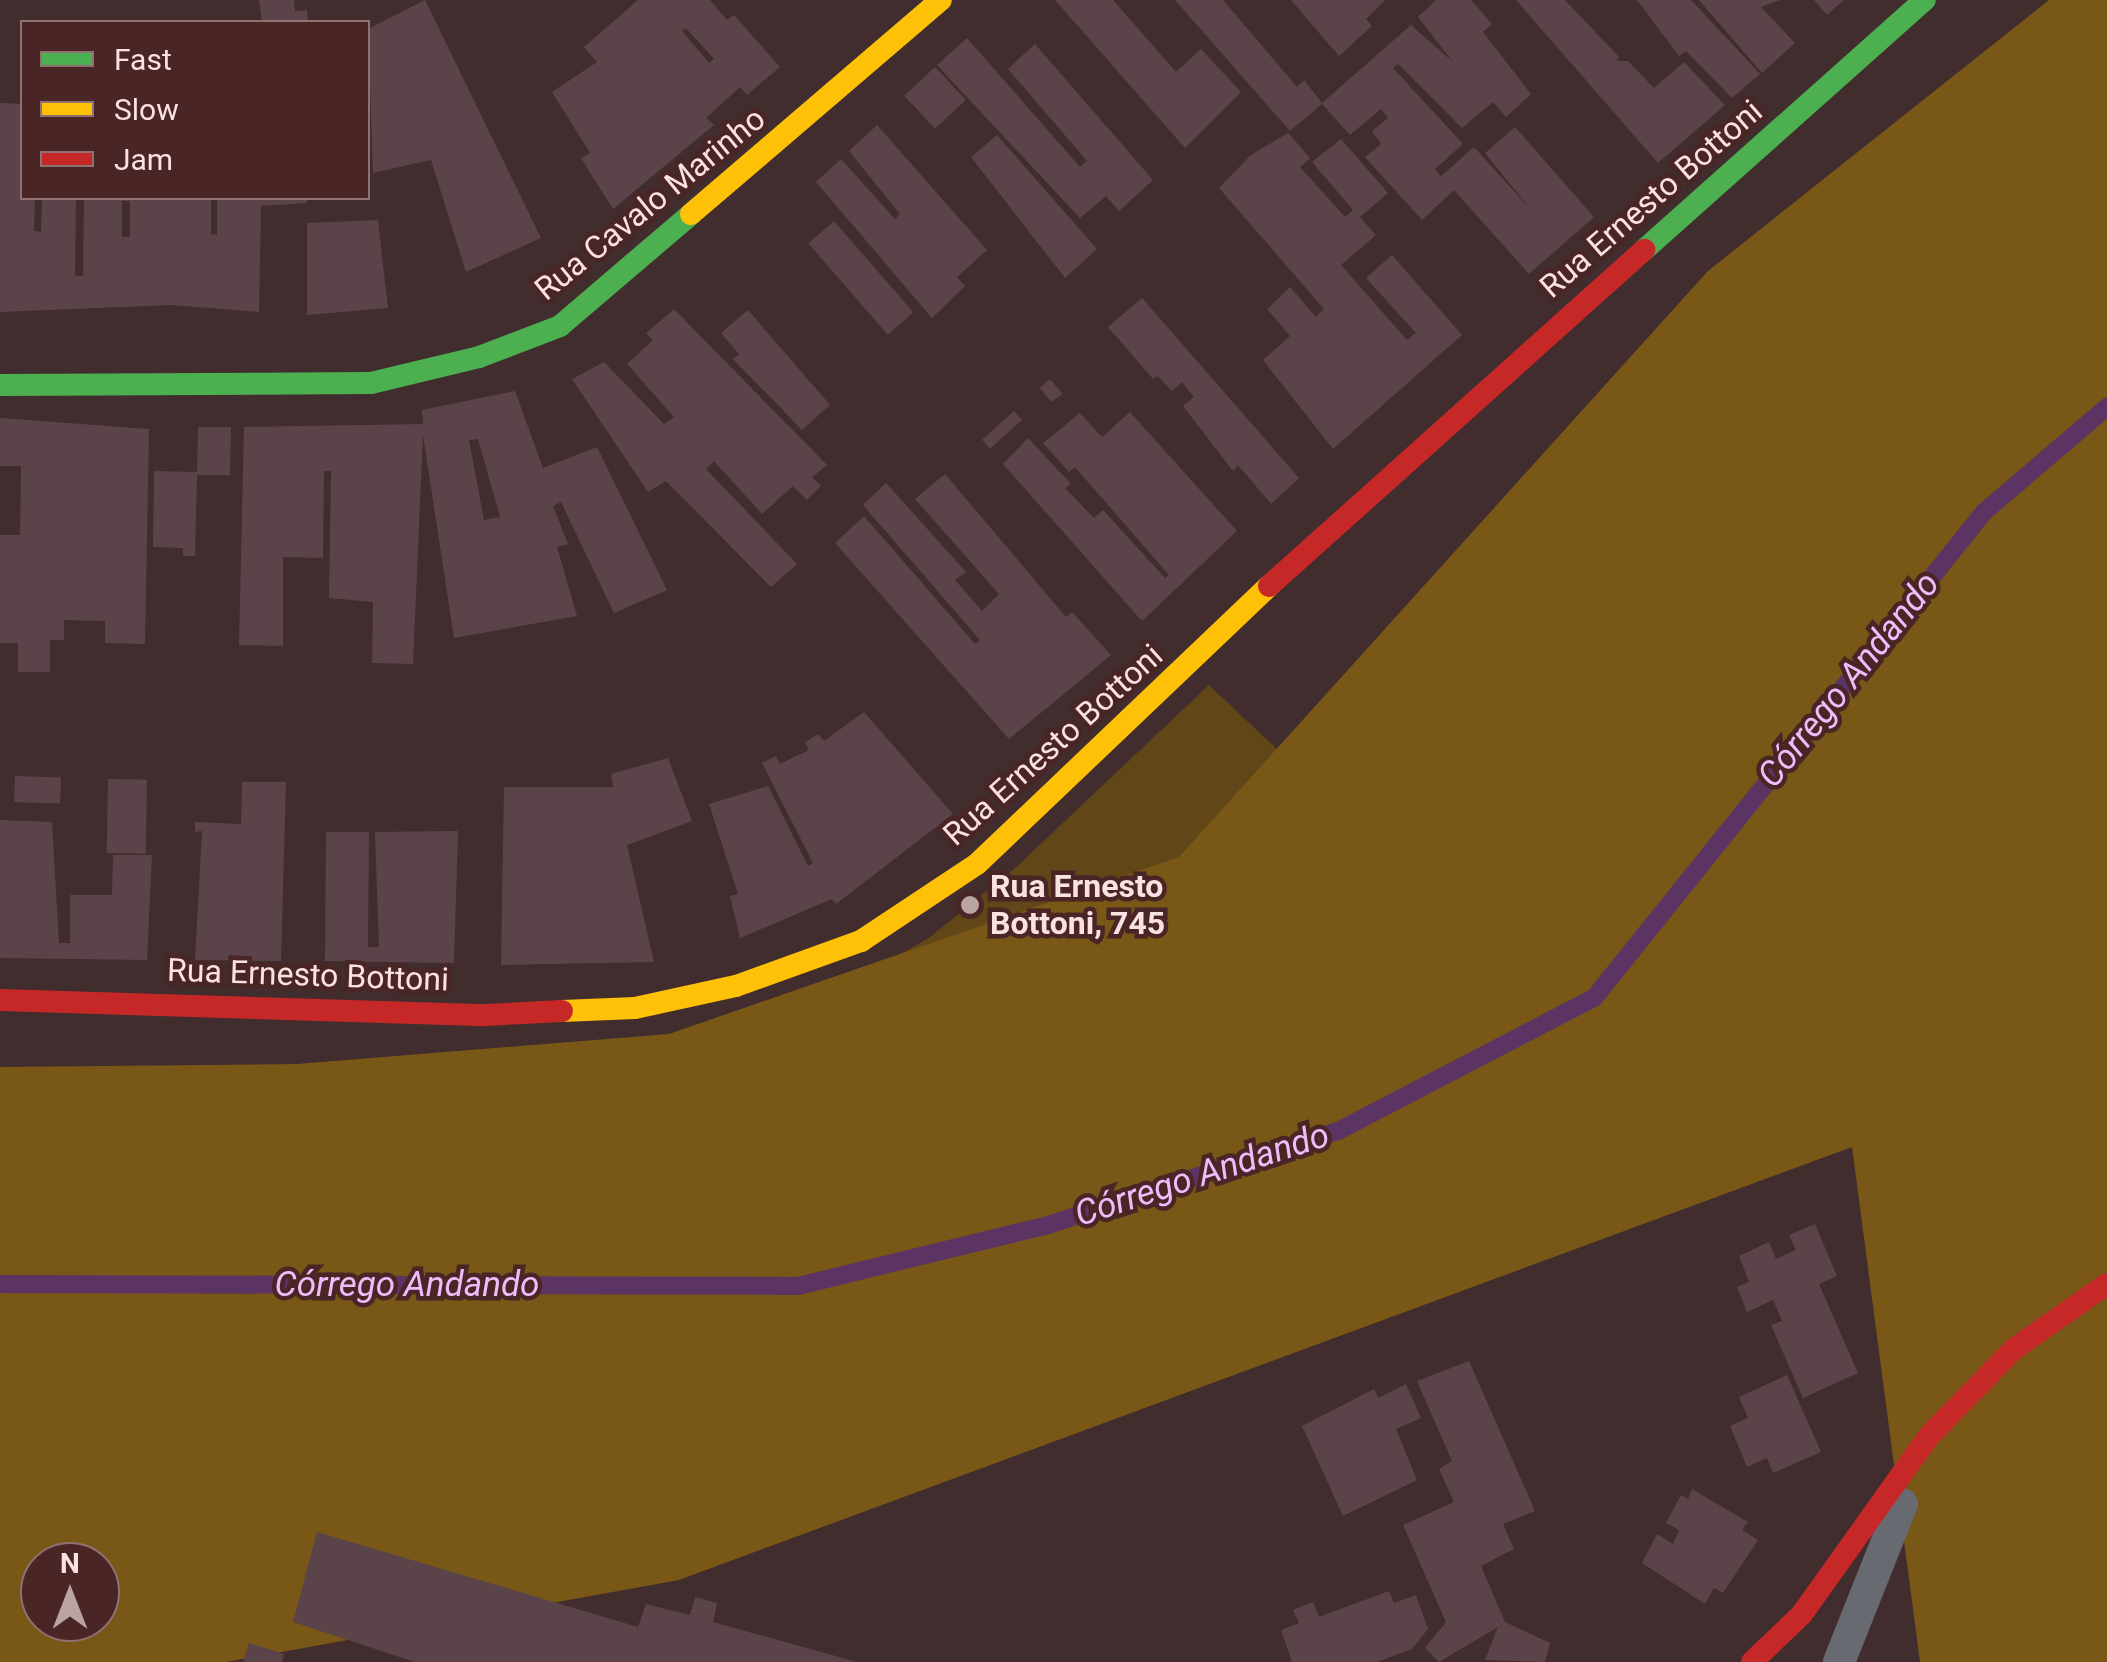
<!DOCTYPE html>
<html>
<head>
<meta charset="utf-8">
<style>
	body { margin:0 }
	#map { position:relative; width:2107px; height:1662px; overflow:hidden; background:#412d2e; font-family:Roboto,sans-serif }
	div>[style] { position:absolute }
	.green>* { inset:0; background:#614618 }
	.forest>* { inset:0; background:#785717 }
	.stream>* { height:18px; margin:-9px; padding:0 9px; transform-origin:9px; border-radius:9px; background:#5b3463 }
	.building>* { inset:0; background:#5a4449; transform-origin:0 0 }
	.lane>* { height:32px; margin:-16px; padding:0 16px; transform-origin:16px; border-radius:16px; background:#686a72 }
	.fast>* { height:22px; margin:-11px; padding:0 11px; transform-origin:11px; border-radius:11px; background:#4caf50 }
	.slow>* { height:22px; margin:-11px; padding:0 11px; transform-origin:11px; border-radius:11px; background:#ffc107 }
	.jam>* { height:22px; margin:-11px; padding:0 11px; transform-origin:11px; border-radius:11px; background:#c62828 }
	.dots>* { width:28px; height:28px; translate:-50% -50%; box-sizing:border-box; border:5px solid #492526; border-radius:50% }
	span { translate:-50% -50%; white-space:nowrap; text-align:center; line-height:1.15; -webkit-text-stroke:9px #492526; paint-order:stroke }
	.street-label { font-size:32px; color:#fbe2e2 }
	.poi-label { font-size:32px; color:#fbe2e2; font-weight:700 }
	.left { translate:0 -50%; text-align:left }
	.water-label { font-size:35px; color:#efbcfb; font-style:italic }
	.legend { position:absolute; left:20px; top:20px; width:350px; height:180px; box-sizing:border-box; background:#492526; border:2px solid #907171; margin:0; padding:12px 18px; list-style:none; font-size:30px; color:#fbe2e2 }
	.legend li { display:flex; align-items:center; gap:20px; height:50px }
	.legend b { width:50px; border:2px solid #907171 }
	.north { position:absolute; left:20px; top:1542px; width:100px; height:100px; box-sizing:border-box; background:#492526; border:2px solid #907171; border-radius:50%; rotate:0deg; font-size:28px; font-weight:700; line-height:40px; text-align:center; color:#fbe2e2 }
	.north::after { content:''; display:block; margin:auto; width:35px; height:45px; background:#baa3a3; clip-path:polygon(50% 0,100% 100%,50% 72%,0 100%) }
</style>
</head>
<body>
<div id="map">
	<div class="green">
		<div style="clip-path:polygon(1209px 685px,1296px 767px,1322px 852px,839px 990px,930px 937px,1013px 870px)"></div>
	</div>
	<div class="forest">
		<div style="clip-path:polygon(evenodd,2049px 0,2107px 0,2107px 1662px,1920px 1662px,1852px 1147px,679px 1580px,226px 1662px,0 1662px,0 1067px,297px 1064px,669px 1034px,1179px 857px,1708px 271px,2049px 0,40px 1562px,100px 1562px,100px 1622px,40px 1622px,40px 1562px)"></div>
	</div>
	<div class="stream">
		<div style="left:0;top:1284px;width:798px;rotate:0.14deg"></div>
		<div style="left:798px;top:1286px;width:257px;rotate:-13.7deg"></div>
		<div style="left:1048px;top:1225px;width:305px;rotate:-18deg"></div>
		<div style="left:1338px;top:1131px;width:288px;rotate:-27.5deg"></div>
		<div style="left:1594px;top:998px;width:623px;rotate:-51.25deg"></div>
		<div style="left:1984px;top:512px;width:162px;rotate:-40.5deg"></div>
	</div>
	<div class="building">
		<div style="clip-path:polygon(259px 0,294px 0,295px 11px,307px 10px,308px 22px,262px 22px)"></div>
		<div style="clip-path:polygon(425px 0,541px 238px,466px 272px,431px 160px,373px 173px,368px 29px)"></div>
		<div style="clip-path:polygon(evenodd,638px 0,710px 0,727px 20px,734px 15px,780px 67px,747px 95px,740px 87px,706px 118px,714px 125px,613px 209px,581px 158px,590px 153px,552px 92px,597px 62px,584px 47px,638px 0,686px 28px,714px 59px,709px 63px,682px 31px,686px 28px)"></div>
		<div style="clip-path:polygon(1055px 0,1113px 0,1176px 72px,1201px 49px,1241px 92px,1185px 148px)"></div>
		<div style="clip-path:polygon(1175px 0,1223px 0,1297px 87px,1304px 80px,1322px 103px,1411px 25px,1453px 62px,1418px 17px,1436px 0,1471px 0,1492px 24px,1483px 32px,1531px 94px,1506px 117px,1493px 102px,1462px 128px,1398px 64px,1393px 68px,1463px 144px,1435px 169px,1441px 176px,1474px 147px,1532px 211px,1485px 153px,1515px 127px,1594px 217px,1529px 274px,1454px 190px,1422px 220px,1365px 157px,1381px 144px,1372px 131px,1388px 118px,1381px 109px,1350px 135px,1322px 104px,1290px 131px)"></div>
		<div style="clip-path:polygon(1291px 0,1385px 0,1366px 19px,1372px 26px,1339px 56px)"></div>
		<div style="clip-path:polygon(1516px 0,1565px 0,1619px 57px,1616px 61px,1628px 61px,1654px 88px,1684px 62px,1725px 105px,1658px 163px)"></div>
		<div style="clip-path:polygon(1637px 0,1691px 0,1760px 74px,1732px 98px,1686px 51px,1679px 56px)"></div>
		<div style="clip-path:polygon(1699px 0,1780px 0,1761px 7px,1795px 43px,1762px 73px)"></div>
		<div style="clip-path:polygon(1814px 0,1844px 0,1827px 15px)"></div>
		<div style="clip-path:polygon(967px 38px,1080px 167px,1087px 161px,1008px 69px,1035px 44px,1153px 180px,1119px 211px,1106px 196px,1080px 218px,937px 65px)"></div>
		<div style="left:935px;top:67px;width:45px;height:42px;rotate:47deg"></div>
		<div style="clip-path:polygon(evenodd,0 103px,22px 104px,22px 198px,35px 198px,34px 231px,41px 232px,42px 198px,76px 198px,75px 276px,83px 276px,84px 198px,211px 198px,211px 234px,217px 235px,217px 198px,307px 198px,307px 203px,261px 206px,259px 312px,171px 305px,0 312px,0 103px,122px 201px,130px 201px,130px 237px,122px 237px,122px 201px)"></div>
		<div style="clip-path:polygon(877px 125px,987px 250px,957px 277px,965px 286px,932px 318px,816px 182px,841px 159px,895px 219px,900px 214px,849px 151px)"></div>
		<div style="clip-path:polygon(1288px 133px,1310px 158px,1300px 167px,1345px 217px,1353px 210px,1312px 162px,1341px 139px,1388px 193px,1360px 217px,1376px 235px,1341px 265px,1407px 340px,1416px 333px,1366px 278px,1392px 255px,1462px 335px,1333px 449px,1263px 360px,1290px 336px,1267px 309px,1290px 287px,1316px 317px,1324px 309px,1219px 188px,1251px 155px)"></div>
		<div style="clip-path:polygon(997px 135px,1097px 249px,1065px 278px,971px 157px)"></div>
		<div style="clip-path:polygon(378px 220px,388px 308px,307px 315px,307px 223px)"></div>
		<div style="left:834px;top:221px;width:121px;height:34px;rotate:49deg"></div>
		<div style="clip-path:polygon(1142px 298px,1299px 478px,1271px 504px,1238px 465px,1233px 471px,1183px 406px,1194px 397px,1182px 382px,1172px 391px,1158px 376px,1153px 379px,1108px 327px)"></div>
		<div style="clip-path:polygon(674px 309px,827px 465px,812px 477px,821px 486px,807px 500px,793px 486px,762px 514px,714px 461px,706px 469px,797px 564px,771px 587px,666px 481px,648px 492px,572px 379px,604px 362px,664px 424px,674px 417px,627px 364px,653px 340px,646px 333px)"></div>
		<div style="clip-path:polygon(748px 310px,830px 405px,802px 430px,733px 359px,739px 354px,721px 333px)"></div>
		<div style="clip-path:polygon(1050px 379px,1063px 394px,1051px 402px,1040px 388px)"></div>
		<div style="clip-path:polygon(evenodd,515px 391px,543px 468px,597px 447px,667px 590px,614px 613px,561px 502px,553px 506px,568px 544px,557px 547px,577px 616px,454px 638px,423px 435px,413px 664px,372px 663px,373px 602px,329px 598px,331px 471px,324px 471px,323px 558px,283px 557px,283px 646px,239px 645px,244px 427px,423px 424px,422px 410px,515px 391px,478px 439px,500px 517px,484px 520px,469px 440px,478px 439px)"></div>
		<div style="left:1014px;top:411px;width:12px;height:43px;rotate:48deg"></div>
		<div style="clip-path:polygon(1130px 412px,1237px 531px,1142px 621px,1003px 464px,1028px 438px,1071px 484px,1065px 488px,1094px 518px,1103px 510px,1165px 578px,1169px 575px,1075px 467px,1069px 472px,1043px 443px,1080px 413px,1102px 437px)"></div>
		<div style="clip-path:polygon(0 418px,149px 429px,145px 644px,105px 643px,105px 621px,64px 620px,64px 640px,50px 640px,50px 672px,18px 672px,18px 643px,0 643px,0 535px,20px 535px,21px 466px,0 466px)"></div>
		<div style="clip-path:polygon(198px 427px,231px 427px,230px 475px,197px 475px,195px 556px,183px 556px,183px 548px,153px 547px,154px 471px,197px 472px)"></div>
		<div style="clip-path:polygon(945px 474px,1066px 617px,1072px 612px,1111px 655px,1009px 739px,835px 543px,864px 516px,975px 644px,980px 640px,863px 505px,886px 483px,966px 572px,955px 580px,982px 611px,999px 594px,915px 499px)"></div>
		<div style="clip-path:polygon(864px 712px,953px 814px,836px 904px,832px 899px,740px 938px,730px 896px,738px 894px,709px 804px,768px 786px,808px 866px,813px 863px,762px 763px,776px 756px,780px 764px,809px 750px,805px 742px,818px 734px,824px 741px)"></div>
		<div style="clip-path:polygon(668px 758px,692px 821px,627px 845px,654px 962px,501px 965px,504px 787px,613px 787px,611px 774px)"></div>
		<div style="left:15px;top:776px;width:46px;height:26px;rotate:2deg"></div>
		<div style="left:108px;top:779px;width:39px;height:74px;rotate:1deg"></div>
		<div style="clip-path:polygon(242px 782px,286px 782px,281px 961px,195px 960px,202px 831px,195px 832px,195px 822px,241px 824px)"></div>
		<div style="clip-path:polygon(0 820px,52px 822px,59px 943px,70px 943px,70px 895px,112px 895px,113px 855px,152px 855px,147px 960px,0 958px)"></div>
		<div style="clip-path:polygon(458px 831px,454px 963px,325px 961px,326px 832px,369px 832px,368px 947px,379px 947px,375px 832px)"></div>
		<div style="clip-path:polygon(1815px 1224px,1837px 1276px,1819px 1284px,1858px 1373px,1803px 1398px,1771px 1325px,1782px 1321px,1773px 1300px,1747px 1312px,1737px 1287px,1749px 1282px,1739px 1256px,1769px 1242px,1776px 1259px,1796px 1250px,1789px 1235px)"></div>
		<div style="clip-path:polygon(1469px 1361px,1535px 1511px,1503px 1524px,1514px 1549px,1481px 1566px,1505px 1622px,1550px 1643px,1545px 1662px,1485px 1660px,1498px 1627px,1439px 1662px,1425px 1648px,1446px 1622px,1403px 1525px,1454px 1502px,1439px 1469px,1452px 1461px,1417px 1381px)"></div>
		<div style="clip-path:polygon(1787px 1375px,1821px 1452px,1773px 1473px,1767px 1458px,1747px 1467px,1730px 1426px,1748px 1418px,1739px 1397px)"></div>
		<div style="clip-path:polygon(1406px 1384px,1421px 1418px,1396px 1429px,1417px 1480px,1343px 1516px,1302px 1426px,1374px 1389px,1378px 1398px)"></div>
		<div style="clip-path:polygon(1692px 1489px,1748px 1522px,1742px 1530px,1758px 1540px,1723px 1593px,1714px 1588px,1705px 1604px,1642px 1563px,1657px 1534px,1673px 1544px,1679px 1530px,1666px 1523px,1681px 1495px,1688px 1499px)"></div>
		<div style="clip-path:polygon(317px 1532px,638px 1627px,646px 1604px,690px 1615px,695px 1597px,717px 1603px,713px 1622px,857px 1662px,415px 1662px,293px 1622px)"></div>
		<div style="clip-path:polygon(1389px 1591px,1394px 1603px,1416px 1595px,1428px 1629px,1412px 1649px,1377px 1662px,1292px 1662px,1281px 1630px,1299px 1623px,1293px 1610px,1313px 1602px,1319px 1617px)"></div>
		<div style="clip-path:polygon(249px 1643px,284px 1654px,282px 1662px,243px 1662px)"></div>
	</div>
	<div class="lane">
		<div style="left:1839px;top:1662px;width:170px;rotate:-68.3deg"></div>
	</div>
	<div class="fast">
		<div style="left:1644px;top:250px;width:376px;rotate:-41.7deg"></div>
		<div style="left:0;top:385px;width:371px;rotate:-0.3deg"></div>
		<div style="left:371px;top:383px;width:111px;rotate:-13.5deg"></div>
		<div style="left:479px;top:357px;width:87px;rotate:-20.9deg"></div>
		<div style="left:560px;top:326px;width:172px;rotate:-40.5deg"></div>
	</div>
	<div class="slow">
		<div style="left:691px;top:214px;width:329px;rotate:-40.6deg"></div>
		<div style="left:562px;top:1011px;width:73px;rotate:-2.4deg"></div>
		<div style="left:635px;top:1008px;width:103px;rotate:-12.3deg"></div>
		<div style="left:736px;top:986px;width:133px;rotate:-19.8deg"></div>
		<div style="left:861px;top:941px;width:139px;rotate:-33.6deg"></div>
		<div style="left:977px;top:864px;width:403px;rotate:-43.6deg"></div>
	</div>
	<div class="jam">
		<div style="left:1269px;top:586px;width:504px;rotate:-41.86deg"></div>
		<div style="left:0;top:1000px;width:486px;rotate:1.8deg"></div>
		<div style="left:486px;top:1015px;width:76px;rotate:-3deg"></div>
		<div style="left:1752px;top:1662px;width:69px;rotate:-43.8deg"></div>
		<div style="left:1802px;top:1614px;width:219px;rotate:-54.5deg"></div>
		<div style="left:1929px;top:1436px;width:122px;rotate:-45.7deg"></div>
		<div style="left:2014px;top:1349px;width:113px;rotate:-35deg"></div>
	</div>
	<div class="dots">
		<div style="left:970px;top:905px;background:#baa3a3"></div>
	</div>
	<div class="street-label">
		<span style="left:1651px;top:199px;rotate:-41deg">Rua Ernesto Bottoni</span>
		<span style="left:650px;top:204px;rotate:-39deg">Rua Cavalo Marinho</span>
		<span style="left:1053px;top:745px;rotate:-42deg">Rua Ernesto Bottoni</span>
		<span style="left:308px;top:975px;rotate:2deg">Rua Ernesto Bottoni</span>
	</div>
	<div class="poi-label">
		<span class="left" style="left:990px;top:905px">Rua Ernesto<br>Bottoni, 745</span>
	</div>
	<div class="water-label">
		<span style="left:1849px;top:680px;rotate:-51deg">Córrego Andando</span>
		<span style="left:1202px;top:1175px;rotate:-18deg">Córrego Andando</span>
		<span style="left:407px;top:1285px">Córrego Andando</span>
	</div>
	<ul class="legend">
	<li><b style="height:12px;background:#4caf50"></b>Fast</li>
	<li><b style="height:12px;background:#ffc107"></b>Slow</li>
	<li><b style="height:12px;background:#c62828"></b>Jam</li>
	</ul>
	<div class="north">N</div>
</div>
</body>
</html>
